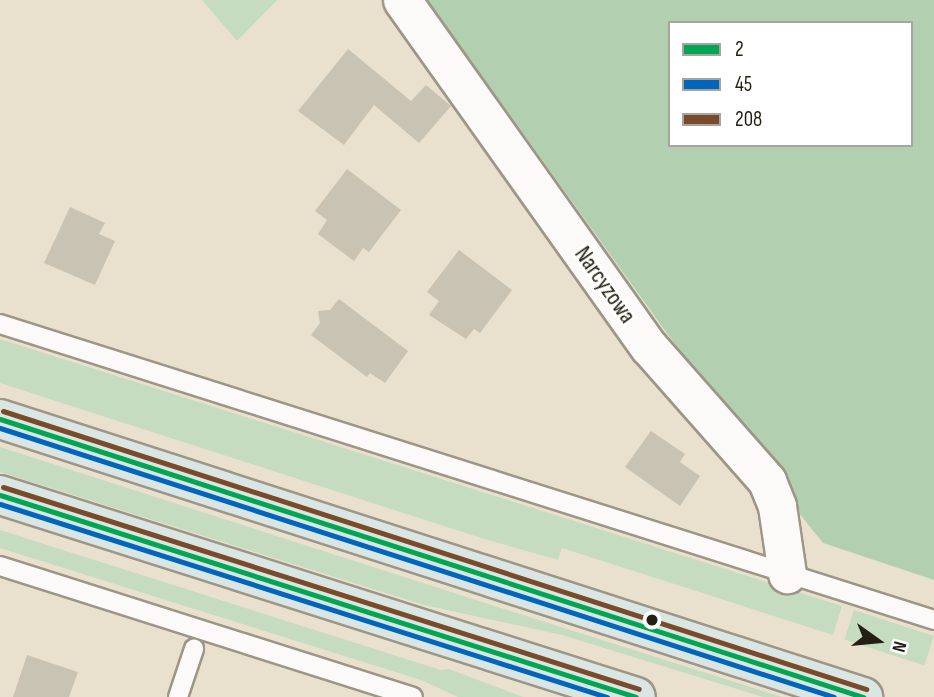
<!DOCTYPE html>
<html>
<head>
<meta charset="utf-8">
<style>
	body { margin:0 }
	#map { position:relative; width:934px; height:697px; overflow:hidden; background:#e9e1cd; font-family:"Sofia Sans Condensed",sans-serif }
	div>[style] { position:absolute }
	.green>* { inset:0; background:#c6dcc0; transform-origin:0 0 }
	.forest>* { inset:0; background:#b2d0af }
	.building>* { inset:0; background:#c9c3b4 }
	.roads { filter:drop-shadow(2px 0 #9d9687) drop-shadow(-2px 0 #9d9687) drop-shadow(0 2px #9d9687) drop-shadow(0 -2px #9d9687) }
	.service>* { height:18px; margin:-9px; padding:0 9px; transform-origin:9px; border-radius:9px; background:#fcfaf8 }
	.minor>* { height:37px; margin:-18.5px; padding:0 18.5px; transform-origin:18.5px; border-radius:18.5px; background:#fcfaf8 }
	.primary>* { height:38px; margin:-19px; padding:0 19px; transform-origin:19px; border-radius:19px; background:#dae6e3 }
	.bus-1>* { height:5px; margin:-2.5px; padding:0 2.5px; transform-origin:2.5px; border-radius:2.5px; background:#00a651 }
	.bus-2>* { height:5px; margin:-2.5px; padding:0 2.5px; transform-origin:2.5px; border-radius:2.5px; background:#0065bd }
	.bus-3>* { height:5px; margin:-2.5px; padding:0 2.5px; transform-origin:2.5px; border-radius:2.5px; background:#7a4b2a }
	.dots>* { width:19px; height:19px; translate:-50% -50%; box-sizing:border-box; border:4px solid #fff; border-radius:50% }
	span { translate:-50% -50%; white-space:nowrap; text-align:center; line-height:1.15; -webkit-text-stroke:6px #fff; paint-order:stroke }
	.street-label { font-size:24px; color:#241f12 }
	.legend { position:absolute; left:668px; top:21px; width:245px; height:126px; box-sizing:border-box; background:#fff; border:2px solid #a7a5a0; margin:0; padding:9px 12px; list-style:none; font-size:21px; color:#241f12 }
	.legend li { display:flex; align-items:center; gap:14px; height:35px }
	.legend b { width:35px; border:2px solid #a7a5a0 }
	.north { position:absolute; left:843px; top:606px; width:70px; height:70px; -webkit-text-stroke:5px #fff; paint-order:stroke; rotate:105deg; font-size:19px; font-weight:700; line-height:28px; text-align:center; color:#241f12 }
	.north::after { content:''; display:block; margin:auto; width:24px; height:32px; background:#241f12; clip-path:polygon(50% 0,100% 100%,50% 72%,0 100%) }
</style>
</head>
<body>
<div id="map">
	<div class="green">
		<div style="clip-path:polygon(202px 0,277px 0,237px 41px)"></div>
		<div style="clip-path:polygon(0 339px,842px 606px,833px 635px,562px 548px,558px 560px,481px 538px,0 383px)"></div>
		<div style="clip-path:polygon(0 447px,482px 602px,782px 697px,763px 697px,562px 635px,424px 605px,0 472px)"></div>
		<div style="clip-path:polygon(0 530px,441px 670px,449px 669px,523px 697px,458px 697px,421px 680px,0 548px)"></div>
		<div style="left:854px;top:610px;width:84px;height:31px;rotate:18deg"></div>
	</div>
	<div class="forest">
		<div style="clip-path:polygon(evenodd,427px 0,934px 0,934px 580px,823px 543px,774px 482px,427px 0,670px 23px,911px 23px,911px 145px,670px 145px,670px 23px)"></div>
	</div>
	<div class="building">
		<div style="clip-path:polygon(348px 49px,411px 101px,426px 85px,451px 106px,419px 143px,374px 105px,344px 145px,298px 111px)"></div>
		<div style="clip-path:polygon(347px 169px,401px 210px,369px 252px,363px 248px,354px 261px,318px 234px,327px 220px,315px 211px)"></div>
		<div style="clip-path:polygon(70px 207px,105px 223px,99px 234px,115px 241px,95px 285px,44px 263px)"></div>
		<div style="clip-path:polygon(459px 250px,512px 290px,480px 333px,474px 329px,466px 339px,429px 315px,439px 301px,427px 292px)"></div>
		<div style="clip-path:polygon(339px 299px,408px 351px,385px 383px,370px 373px,367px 377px,311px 335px,320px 323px,318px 311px,330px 310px)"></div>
		<div style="clip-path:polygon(651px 431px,685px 454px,680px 462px,700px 476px,680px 506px,625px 467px)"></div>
		<div style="clip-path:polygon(27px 655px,78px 672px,69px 697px,13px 697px)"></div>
	</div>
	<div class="roads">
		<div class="service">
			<div style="left:0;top:324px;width:980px;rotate:17.58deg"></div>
			<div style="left:0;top:566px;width:433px;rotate:17.6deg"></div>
			<div style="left:178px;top:697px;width:51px;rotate:-71.6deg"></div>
		</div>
		<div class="minor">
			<div style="left:402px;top:0;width:426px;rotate:54.6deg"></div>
			<div style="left:649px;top:347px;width:179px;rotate:48.6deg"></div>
			<div style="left:767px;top:481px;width:27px;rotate:68deg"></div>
			<div style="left:777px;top:506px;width:69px;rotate:81.6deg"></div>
		</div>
		<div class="primary">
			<div style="left:0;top:419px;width:907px;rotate:17.86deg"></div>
			<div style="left:0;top:495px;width:667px;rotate:17.62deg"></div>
		</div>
	</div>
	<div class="bus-1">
		<div style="left:0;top:419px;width:907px;rotate:17.86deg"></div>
		<div style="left:0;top:495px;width:667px;rotate:17.62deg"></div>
	</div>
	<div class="bus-2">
		<div style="left:0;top:428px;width:876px;rotate:17.88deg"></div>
		<div style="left:0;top:504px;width:637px;rotate:17.64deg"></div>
	</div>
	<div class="bus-3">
		<div style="left:3px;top:411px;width:907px;rotate:17.86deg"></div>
		<div style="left:3px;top:487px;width:667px;rotate:17.62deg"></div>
	</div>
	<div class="dots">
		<div style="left:652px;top:620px;background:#241f12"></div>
	</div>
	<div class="street-label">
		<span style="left:605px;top:285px;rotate:55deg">Narcyzowa</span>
	</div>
	<ul class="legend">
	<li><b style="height:9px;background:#00a651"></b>2</li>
	<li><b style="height:9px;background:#0065bd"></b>45</li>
	<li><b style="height:9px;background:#7a4b2a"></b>208</li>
	</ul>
	<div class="north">N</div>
</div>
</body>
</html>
